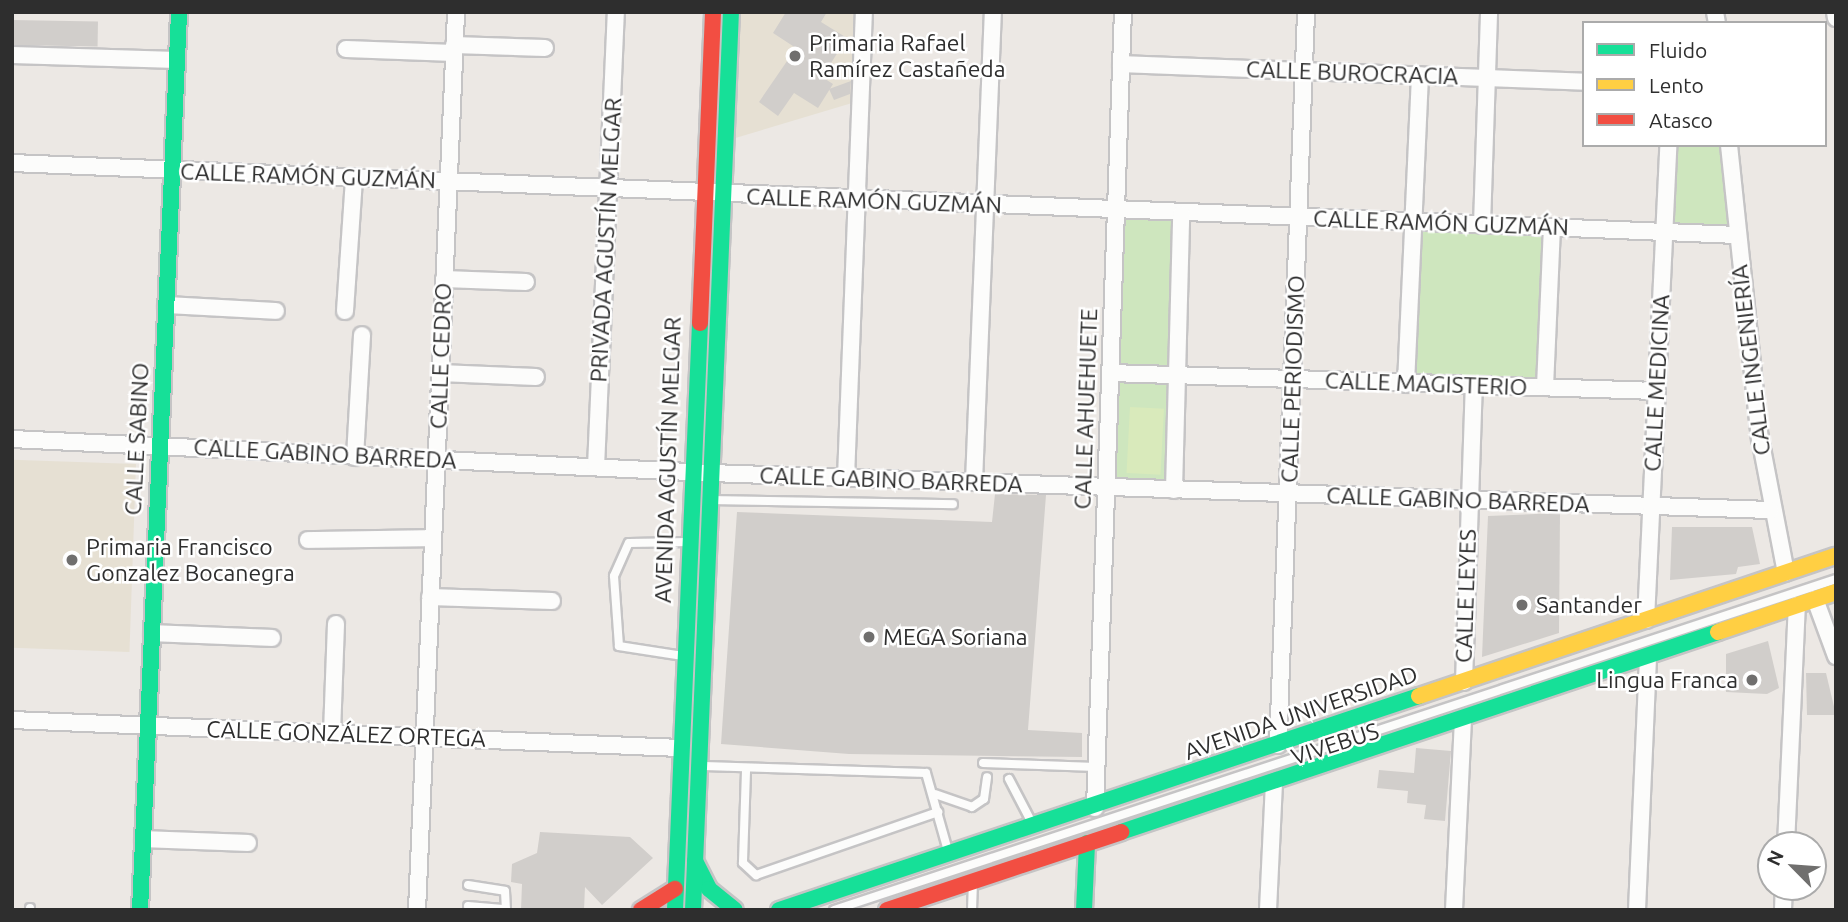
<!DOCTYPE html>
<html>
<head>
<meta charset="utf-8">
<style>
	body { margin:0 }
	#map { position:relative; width:1848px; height:922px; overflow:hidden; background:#ece8e4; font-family:Ubuntu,sans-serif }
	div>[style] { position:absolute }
	.education>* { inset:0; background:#e6e0d3; transform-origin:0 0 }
	.green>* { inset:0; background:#cee6be; transform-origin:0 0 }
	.pitch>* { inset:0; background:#d9eabb; transform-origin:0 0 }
	.building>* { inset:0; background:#d1cecb; transform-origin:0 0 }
	.roads { filter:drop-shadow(2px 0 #c5c4c5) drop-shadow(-2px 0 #c5c4c5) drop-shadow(0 2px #c5c4c5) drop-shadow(0 -2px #c5c4c5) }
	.lane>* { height:8px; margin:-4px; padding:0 4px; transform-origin:4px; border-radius:4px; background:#fcfcfb }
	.street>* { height:16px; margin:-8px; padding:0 8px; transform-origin:8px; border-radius:8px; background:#fcfcfb }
	.fast>* { height:16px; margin:-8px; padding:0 8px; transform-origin:8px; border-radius:8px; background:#16e098 }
	.slow>* { height:16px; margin:-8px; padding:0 8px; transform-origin:8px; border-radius:8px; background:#ffcf43 }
	.jam>* { height:16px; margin:-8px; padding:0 8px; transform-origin:8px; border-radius:8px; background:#f24e42 }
	.dots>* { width:19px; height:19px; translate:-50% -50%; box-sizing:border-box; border:4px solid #fff; border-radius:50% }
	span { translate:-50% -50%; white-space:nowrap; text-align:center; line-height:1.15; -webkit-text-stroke:5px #fff; paint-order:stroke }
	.poi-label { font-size:23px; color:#2e2e2e }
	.left { translate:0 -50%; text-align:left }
	.right { translate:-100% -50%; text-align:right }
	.street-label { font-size:23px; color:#2e2e2e }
	.frame { position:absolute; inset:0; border:14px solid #2e2e2e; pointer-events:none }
	.legend { position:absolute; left:1582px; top:21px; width:245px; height:126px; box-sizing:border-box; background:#fff; border:2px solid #ababab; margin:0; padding:9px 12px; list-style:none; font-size:21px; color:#2e2e2e }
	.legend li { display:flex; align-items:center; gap:14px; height:35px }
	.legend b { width:35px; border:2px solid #ababab }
	.north { position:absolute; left:1757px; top:831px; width:70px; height:70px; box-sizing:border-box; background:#fff; border:2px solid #ababab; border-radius:50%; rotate:295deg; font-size:19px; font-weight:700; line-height:28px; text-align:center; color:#2e2e2e }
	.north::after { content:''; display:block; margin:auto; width:24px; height:32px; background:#706f6e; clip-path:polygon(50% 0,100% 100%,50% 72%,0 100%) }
</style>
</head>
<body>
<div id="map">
	<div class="education">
		<div style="clip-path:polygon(731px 12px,864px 12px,862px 100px,722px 142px)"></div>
		<div style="left:136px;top:464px;width:188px;height:124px;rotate:92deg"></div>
	</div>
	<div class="green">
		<div style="clip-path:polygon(1668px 145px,1729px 145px,1737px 235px,1664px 232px)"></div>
		<div style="left:1114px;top:211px;width:67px;height:278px;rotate:3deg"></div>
		<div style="left:1413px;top:222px;width:139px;height:162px;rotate:2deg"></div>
	</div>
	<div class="pitch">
		<div style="left:1130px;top:407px;width:34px;height:66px;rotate:3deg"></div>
	</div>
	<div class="building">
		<div style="clip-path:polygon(786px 12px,827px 12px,821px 22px,847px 38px,822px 77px,833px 84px,818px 108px,794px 93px,778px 116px,759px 102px,796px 48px,773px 33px)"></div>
		<div style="left:12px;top:20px;width:86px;height:25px;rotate:1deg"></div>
		<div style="clip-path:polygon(851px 81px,850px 94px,834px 100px,829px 89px)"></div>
		<div style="clip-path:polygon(995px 494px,1046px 495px,1028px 730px,1082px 733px,1082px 757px,849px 754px,721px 744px,737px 512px,992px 522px)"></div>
		<div style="clip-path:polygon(1560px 513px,1559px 633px,1482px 657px,1488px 516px)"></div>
		<div style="clip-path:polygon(1672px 527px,1752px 527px,1760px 564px,1738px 567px,1736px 574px,1670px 580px)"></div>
		<div style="clip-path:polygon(1768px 641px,1779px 688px,1767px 694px,1726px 692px,1726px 654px)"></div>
		<div style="clip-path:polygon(1806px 673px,1826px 673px,1836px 715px,1807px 715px)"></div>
		<div style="clip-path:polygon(1416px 748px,1451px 751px,1445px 821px,1424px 819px,1426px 805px,1407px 803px,1408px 791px,1377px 788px,1379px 770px,1414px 773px)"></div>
		<div style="clip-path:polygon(540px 832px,630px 837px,653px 858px,602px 905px,585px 887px,584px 910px,521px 910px,522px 884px,511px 882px,512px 864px,537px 853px)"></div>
	</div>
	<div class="roads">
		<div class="lane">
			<div style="left:714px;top:500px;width:239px;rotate:1deg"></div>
			<div style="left:683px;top:656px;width:65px;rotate:-171.1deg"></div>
			<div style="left:619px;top:646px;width:70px;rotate:-94.1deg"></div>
			<div style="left:614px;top:576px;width:36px;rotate:-66deg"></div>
			<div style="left:629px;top:543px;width:60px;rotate:-1deg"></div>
			<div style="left:983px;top:763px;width:113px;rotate:2deg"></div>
			<div style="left:704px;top:766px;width:222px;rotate:1.8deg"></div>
			<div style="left:926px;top:773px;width:81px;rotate:74.2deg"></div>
			<div style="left:746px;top:771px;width:92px;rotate:91.9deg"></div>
			<div style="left:743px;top:863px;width:18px;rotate:43deg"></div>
			<div style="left:756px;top:875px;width:193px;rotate:-19.1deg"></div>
			<div style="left:1009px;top:779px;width:47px;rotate:62.4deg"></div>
			<div style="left:935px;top:794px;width:39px;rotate:19deg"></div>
			<div style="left:972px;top:807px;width:14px;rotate:-34deg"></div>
			<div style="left:984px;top:799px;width:22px;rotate:-82deg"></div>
			<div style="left:468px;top:885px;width:37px;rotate:9deg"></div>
			<div style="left:505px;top:891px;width:19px;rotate:87deg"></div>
			<div style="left:468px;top:906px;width:38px;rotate:5deg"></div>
			<div style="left:30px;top:910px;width:2px;rotate:-90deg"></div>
			<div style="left:834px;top:910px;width:1055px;rotate:-18.28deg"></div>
			<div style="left:972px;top:910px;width:25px;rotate:-88deg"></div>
		</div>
		<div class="street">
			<div style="left:1715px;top:12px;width:11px;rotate:80deg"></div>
			<div style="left:1835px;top:12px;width:6px;rotate:81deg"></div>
			<div style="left:454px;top:45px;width:91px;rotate:1.9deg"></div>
			<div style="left:346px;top:49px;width:108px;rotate:2.1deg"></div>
			<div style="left:12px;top:55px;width:165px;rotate:1.7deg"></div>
			<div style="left:1121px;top:64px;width:463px;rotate:2.2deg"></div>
			<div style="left:1729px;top:145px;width:295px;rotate:84deg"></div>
			<div style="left:1760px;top:438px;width:137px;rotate:79.1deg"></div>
			<div style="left:12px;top:163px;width:1727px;rotate:2.39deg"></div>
			<div style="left:1482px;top:225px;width:213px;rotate:-88.1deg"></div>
			<div style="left:444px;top:279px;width:82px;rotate:2.1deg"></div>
			<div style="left:166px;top:305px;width:110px;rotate:3.1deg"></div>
			<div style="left:345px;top:311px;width:133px;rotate:-86.1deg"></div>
			<div style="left:440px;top:373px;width:96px;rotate:2.4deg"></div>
			<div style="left:1111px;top:373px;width:546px;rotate:1.89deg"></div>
			<div style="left:1406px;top:384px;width:309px;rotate:-87.4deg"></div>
			<div style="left:1545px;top:387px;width:159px;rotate:-87.5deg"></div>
			<div style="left:12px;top:439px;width:699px;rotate:2.79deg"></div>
			<div style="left:710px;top:473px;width:1061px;rotate:2deg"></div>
			<div style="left:355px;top:457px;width:122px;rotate:-86.7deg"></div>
			<div style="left:596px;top:467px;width:455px;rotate:-87.5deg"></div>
			<div style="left:846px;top:478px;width:466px;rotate:-87.8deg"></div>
			<div style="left:974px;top:482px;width:470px;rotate:-87.7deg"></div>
			<div style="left:1174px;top:490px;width:276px;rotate:-88.5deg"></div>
			<div style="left:308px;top:540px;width:124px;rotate:-0.9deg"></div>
			<div style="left:430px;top:597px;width:122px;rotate:1.9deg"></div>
			<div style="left:1815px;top:599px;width:61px;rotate:69.8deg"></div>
			<div style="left:1646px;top:620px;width:476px;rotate:-87.3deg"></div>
			<div style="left:152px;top:633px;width:120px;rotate:2.4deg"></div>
			<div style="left:1464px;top:682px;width:297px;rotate:-88.1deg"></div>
			<div style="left:12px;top:720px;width:669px;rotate:2.4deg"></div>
			<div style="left:332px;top:733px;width:109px;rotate:-87.9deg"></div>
			<div style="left:1278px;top:745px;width:734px;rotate:-87.81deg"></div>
			<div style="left:1095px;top:808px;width:796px;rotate:-87.99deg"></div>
			<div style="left:143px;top:839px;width:105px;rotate:2.2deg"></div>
			<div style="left:1786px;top:845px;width:240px;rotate:-87.4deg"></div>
			<div style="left:417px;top:910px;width:899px;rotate:-87.51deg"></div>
			<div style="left:1268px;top:910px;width:128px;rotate:-87.3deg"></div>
			<div style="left:1454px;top:910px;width:191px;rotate:-87.3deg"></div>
			<div style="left:1637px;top:910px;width:254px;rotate:-87.5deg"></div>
			<div style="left:1783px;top:910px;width:23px;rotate:-88deg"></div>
		</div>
		<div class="fast">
			<div style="left:1121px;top:832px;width:630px;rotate:-18.52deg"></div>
			<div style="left:695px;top:861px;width:31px;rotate:63deg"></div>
			<div style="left:709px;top:889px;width:33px;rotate:39deg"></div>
			<div style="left:140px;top:910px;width:899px;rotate:-87.51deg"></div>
			<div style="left:675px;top:910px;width:588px;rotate:-87.56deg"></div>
			<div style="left:693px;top:910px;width:899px;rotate:-87.58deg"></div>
			<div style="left:779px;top:910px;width:675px;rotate:-18.49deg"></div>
			<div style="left:1084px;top:910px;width:67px;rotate:-87.4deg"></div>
		</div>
		<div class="slow">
			<div style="left:1718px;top:632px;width:125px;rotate:-18.7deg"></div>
			<div style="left:1419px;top:696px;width:440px;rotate:-18.6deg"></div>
		</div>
		<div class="jam">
			<div style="left:700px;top:323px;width:311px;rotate:-87.6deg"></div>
			<div style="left:641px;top:910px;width:40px;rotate:-32deg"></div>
			<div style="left:887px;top:910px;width:247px;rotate:-18.4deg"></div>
		</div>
	</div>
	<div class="dots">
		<div style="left:795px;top:56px;background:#706f6e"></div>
		<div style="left:72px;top:560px;background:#706f6e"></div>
		<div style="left:1522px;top:605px;background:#706f6e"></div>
		<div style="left:869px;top:637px;background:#706f6e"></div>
		<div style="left:1752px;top:680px;background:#706f6e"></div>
	</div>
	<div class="poi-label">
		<span class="left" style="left:809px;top:56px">Primaria Rafael<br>Ramírez Castañeda</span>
		<span class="left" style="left:86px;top:560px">Primaria Francisco<br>Gonzalez Bocanegra</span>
		<span class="left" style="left:1536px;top:605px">Santander</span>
		<span class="left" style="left:883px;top:637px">MEGA Soriana</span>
		<span class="right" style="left:1738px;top:680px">Lingua Franca</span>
	</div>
	<div class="street-label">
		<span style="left:1352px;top:73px;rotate:2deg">CALLE BUROCRACIA</span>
		<span style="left:308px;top:176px;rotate:2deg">CALLE RAMÓN GUZMÁN</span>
		<span style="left:874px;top:201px;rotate:2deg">CALLE RAMÓN GUZMÁN</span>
		<span style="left:1441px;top:223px;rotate:2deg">CALLE RAMÓN GUZMÁN</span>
		<span style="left:606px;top:240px;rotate:-87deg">PRIVADA AGUSTÍN MELGAR</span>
		<span style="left:441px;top:356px;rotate:-88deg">CALLE CEDRO</span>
		<span style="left:1751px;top:360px;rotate:-97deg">CALLE INGENIERÍA</span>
		<span style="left:1293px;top:379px;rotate:-88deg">CALLE PERIODISMO</span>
		<span style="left:1657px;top:383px;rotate:-87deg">CALLE MEDICINA</span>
		<span style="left:1426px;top:384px;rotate:2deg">CALLE MAGISTERIO</span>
		<span style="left:1086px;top:409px;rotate:-88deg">CALLE AHUEHUETE</span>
		<span style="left:137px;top:439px;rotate:-87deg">CALLE SABINO</span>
		<span style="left:325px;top:454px;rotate:3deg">CALLE GABINO BARREDA</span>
		<span style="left:668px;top:460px;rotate:-88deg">AVENIDA AGUSTÍN MELGAR</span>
		<span style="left:891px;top:480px;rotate:2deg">CALLE GABINO BARREDA</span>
		<span style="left:1458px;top:500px;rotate:2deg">CALLE GABINO BARREDA</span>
		<span style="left:1466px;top:596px;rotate:-88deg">CALLE LEYES</span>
		<span style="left:1301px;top:713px;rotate:-19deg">AVENIDA UNIVERSIDAD</span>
		<span style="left:346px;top:734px;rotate:2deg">CALLE GONZÁLEZ ORTEGA</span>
		<span style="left:1335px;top:744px;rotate:-18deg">VIVEBUS</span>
	</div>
	<div class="frame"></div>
	<ul class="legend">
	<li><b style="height:9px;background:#16e098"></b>Fluido</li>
	<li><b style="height:9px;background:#ffcf43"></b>Lento</li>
	<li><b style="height:9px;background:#f24e42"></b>Atasco</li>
	</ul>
	<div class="north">N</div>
</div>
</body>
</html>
